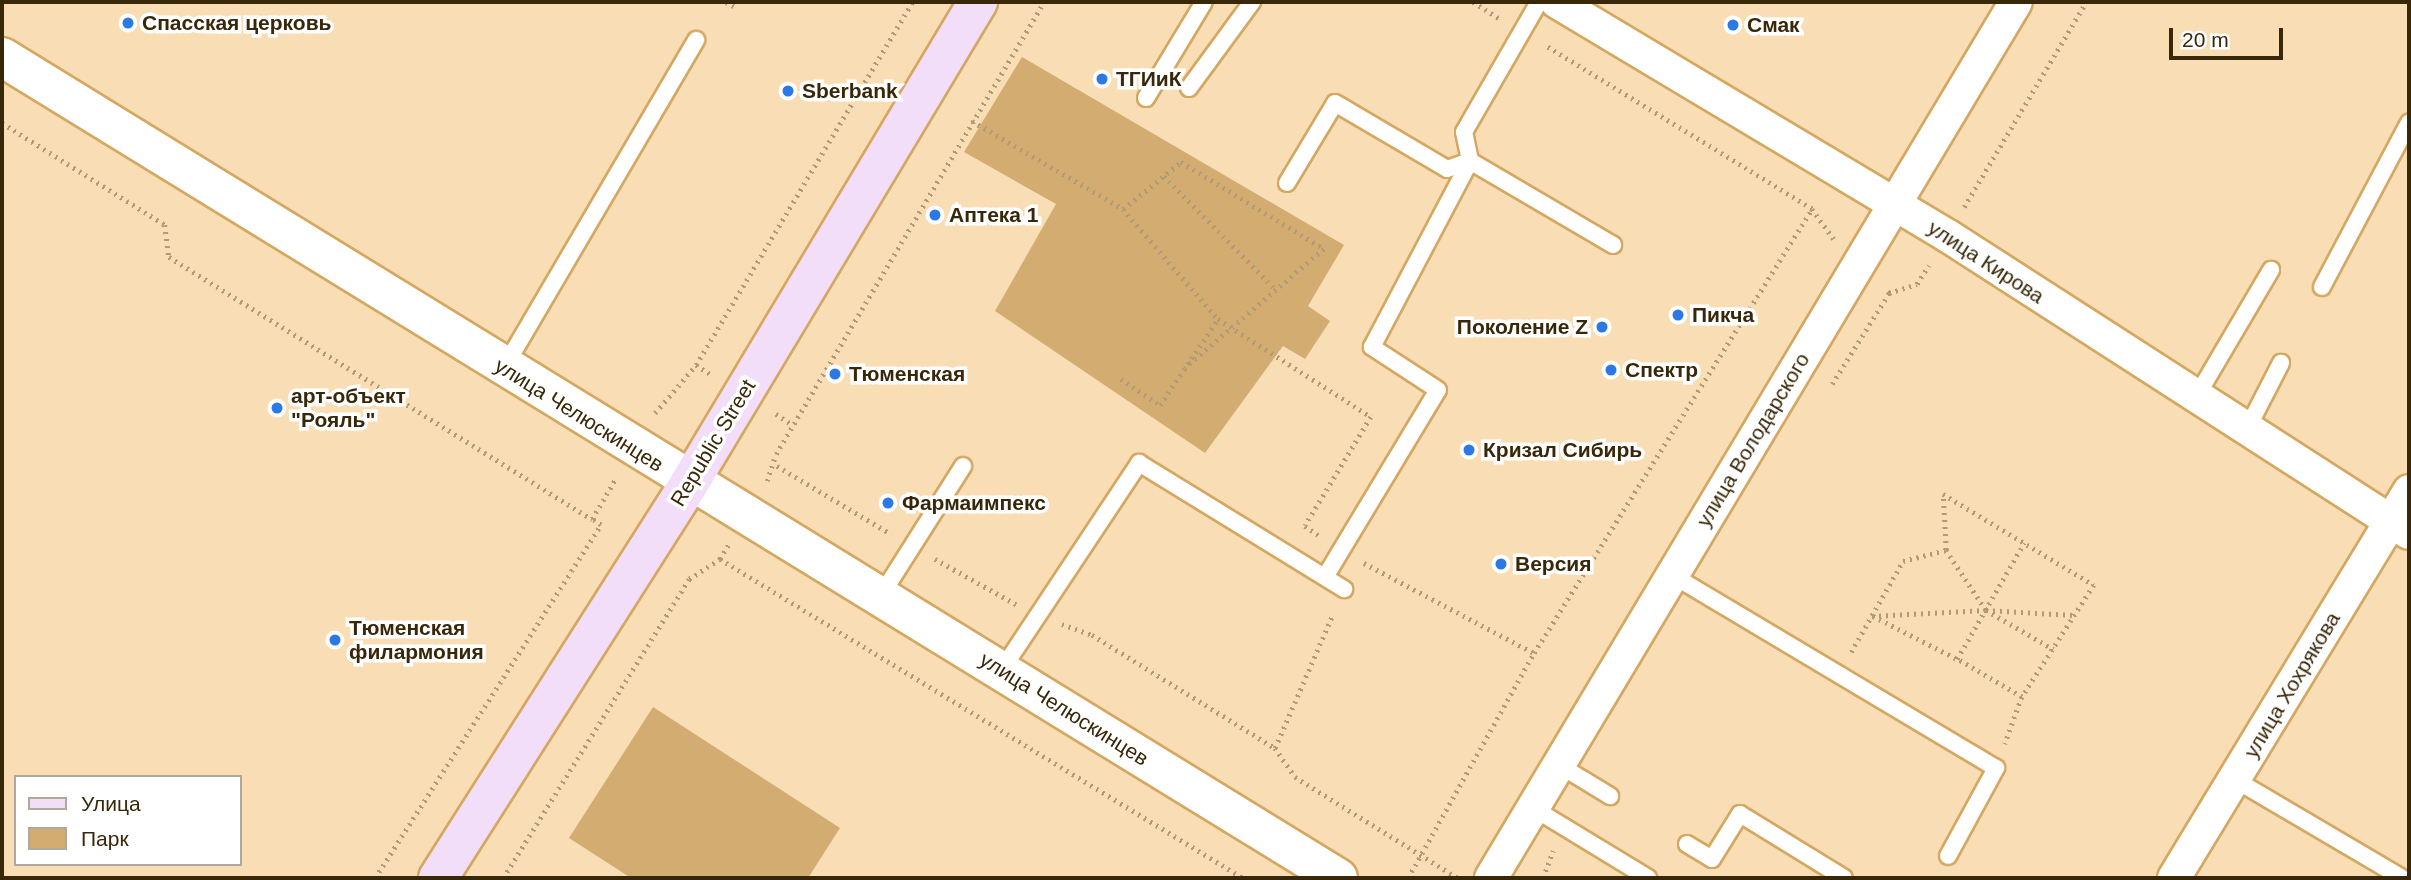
<!DOCTYPE html>
<html>
<head>
<meta charset="utf-8">
<style>
	body { margin:0 }
	#map { position:relative; width:2411px; height:880px; overflow:hidden; background:#f9deb5; font-family:Helvetica,sans-serif }
	div>[style] { position:absolute }
	.green>* { inset:0; background:#d2ac71 }
	.path>* { height:4.5px; margin-top:-2.25px; transform-origin:0; background:repeating-linear-gradient(90deg,#b19a74 0 2px,transparent 0 7px) }
	.roads { filter:drop-shadow(2px 0 #d4a862) drop-shadow(-2px 0 #d4a862) drop-shadow(0 2px #d4a862) drop-shadow(0 -2px #d4a862) }
	.lane>* { height:16px; margin:-8px; padding:0 8px; transform-origin:8px; border-radius:8px; background:#fff }
	.street>* { height:32px; margin:-16px; padding:0 16px; transform-origin:16px; border-radius:16px; background:#fff }
	.secondary>* { height:38px; margin:-19px; padding:0 19px; transform-origin:19px; border-radius:19px; background:#fff }
	.primary>* { height:38px; margin:-19px; padding:0 19px; transform-origin:19px; border-radius:19px; background:#f3defa }
	.dots>* { width:19px; height:19px; translate:-50% -50%; box-sizing:border-box; border:4px solid #fff; border-radius:50% }
	span { translate:-50% -50%; white-space:nowrap; text-align:center; line-height:1.15; -webkit-text-stroke:7px #fff; paint-order:stroke }
	.poi-label { font-size:21px; color:#382708; font-weight:700 }
	.left { translate:0 -50%; text-align:left }
	.right { translate:-100% -50%; text-align:right }
	.street-label { font-size:21px; color:#382708 }
	.frame { position:absolute; inset:0; border:4px solid #382708; pointer-events:none }
	.legend { position:absolute; left:14px; top:775px; width:228px; height:91px; box-sizing:border-box; background:#fff; border:2px solid #afa99c; margin:0; padding:9px 12px; list-style:none; font-size:21px; color:#382708 }
	.legend li { display:flex; align-items:center; gap:14px; height:35px }
	.legend b { width:35px; border:2px solid #afa99c }
	.scale { position:absolute; left:2169px; top:28px; width:114px; height:32px; box-sizing:border-box; border:4px solid #382708; border-top:0; padding-left:9px; font-size:21px; line-height:24px; white-space:nowrap; color:#382708; -webkit-text-stroke:5px #fff; paint-order:stroke }
</style>
</head>
<body>
<div id="map">
	<div class="green">
		<div style="clip-path:polygon(1022px 57px,1344px 245px,1308px 306px,1330px 321px,1305px 359px,1283px 346px,1205px 453px,995px 311px,1056px 204px,964px 152px)"></div>
		<div style="clip-path:polygon(653px 707px,840px 828px,808px 878px,631px 878px,569px 838px)"></div>
	</div>
	<div class="path">
		<div style="left:726px;top:2px;width:11px;rotate:27deg"></div>
		<div style="left:1473px;top:2px;width:31px;rotate:32deg"></div>
		<div style="left:972px;top:121px;width:175px;rotate:30.2deg"></div>
		<div style="left:1123px;top:209px;width:145px;rotate:49.2deg"></div>
		<div style="left:1218px;top:319px;width:182px;rotate:32.6deg"></div>
		<div style="left:1371px;top:417px;width:127px;rotate:121.2deg"></div>
		<div style="left:1305px;top:526px;width:18px;rotate:34deg"></div>
		<div style="left:2px;top:123px;width:192px;rotate:32deg"></div>
		<div style="left:165px;top:225px;width:32px;rotate:83deg"></div>
		<div style="left:169px;top:257px;width:498px;rotate:31.8deg"></div>
		<div style="left:1164px;top:176px;width:160px;rotate:45.5deg"></div>
		<div style="left:1964px;top:207px;width:239px;rotate:-59.2deg"></div>
		<div style="left:1123px;top:209px;width:75px;rotate:-39deg"></div>
		<div style="left:1181px;top:162px;width:167px;rotate:31.3deg"></div>
		<div style="left:1324px;top:249px;width:183px;rotate:139.4deg"></div>
		<div style="left:1812px;top:209px;width:37px;rotate:54deg"></div>
		<div style="left:1889px;top:293px;width:29px;rotate:-18deg"></div>
		<div style="left:1917px;top:284px;width:22px;rotate:-58deg"></div>
		<div style="left:696px;top:365px;width:19px;rotate:32deg"></div>
		<div style="left:1121px;top:379px;width:47px;rotate:33.7deg"></div>
		<div style="left:1160px;top:405px;width:104px;rotate:-56deg"></div>
		<div style="left:1832px;top:384px;width:107px;rotate:-57.9deg"></div>
		<div style="left:1889px;top:293px;width:6px;rotate:-141deg"></div>
		<div style="left:655px;top:413px;width:63px;rotate:-49.5deg"></div>
		<div style="left:696px;top:365px;width:422px;rotate:-59.2deg"></div>
		<div style="left:776px;top:414px;width:20px;rotate:33deg"></div>
		<div style="left:777px;top:466px;width:133px;rotate:30.8deg"></div>
		<div style="left:767px;top:481px;width:28px;rotate:-72deg"></div>
		<div style="left:776px;top:454px;width:525px;rotate:-59.34deg"></div>
		<div style="left:1946px;top:550px;width:72px;rotate:56.3deg"></div>
		<div style="left:1986px;top:610px;width:78px;rotate:30.2deg"></div>
		<div style="left:720px;top:559px;width:613px;rotate:31.38deg"></div>
		<div style="left:935px;top:559px;width:93px;rotate:29.1deg"></div>
		<div style="left:1364px;top:563px;width:192px;rotate:27.9deg"></div>
		<div style="left:1872px;top:616px;width:114px;rotate:-3deg"></div>
		<div style="left:1986px;top:610px;width:88px;rotate:3.3deg"></div>
		<div style="left:1873px;top:616px;width:94px;rotate:27.1deg"></div>
		<div style="left:1062px;top:624px;width:32px;rotate:20deg"></div>
		<div style="left:1092px;top:635px;width:215px;rotate:31.7deg"></div>
		<div style="left:1275px;top:748px;width:35px;rotate:55deg"></div>
		<div style="left:1295px;top:777px;width:192px;rotate:31.8deg"></div>
		<div style="left:1851px;top:652px;width:105px;rotate:-60.3deg"></div>
		<div style="left:1903px;top:561px;width:44px;rotate:-14.3deg"></div>
		<div style="left:1946px;top:550px;width:56px;rotate:-93.1deg"></div>
		<div style="left:1943px;top:494px;width:176px;rotate:31.1deg"></div>
		<div style="left:2094px;top:585px;width:133px;rotate:122.7deg"></div>
		<div style="left:2022px;top:697px;width:50px;rotate:109.9deg"></div>
		<div style="left:2022px;top:697px;width:75px;rotate:-149.7deg"></div>
		<div style="left:1957px;top:659px;width:134px;rotate:-60deg"></div>
		<div style="left:1275px;top:748px;width:146px;rotate:-66.6deg"></div>
		<div style="left:375px;top:878px;width:419px;rotate:-57.4deg"></div>
		<div style="left:601px;top:525px;width:11px;rotate:-146deg"></div>
		<div style="left:592px;top:519px;width:48px;rotate:-59.7deg"></div>
		<div style="left:503px;top:878px;width:352px;rotate:-58.1deg"></div>
		<div style="left:689px;top:579px;width:37px;rotate:-33deg"></div>
		<div style="left:720px;top:559px;width:16px;rotate:-60deg"></div>
		<div style="left:1408px;top:878px;width:258px;rotate:-60.8deg"></div>
		<div style="left:1534px;top:653px;width:524px;rotate:-57.95deg"></div>
		<div style="left:1812px;top:209px;width:312px;rotate:-148.5deg"></div>
		<div style="left:1543px;top:878px;width:29px;rotate:-70deg"></div>
	</div>
	<div class="roads">
		<div class="lane">
			<div style="left:1539px;top:2px;width:150px;rotate:120deg"></div>
			<div style="left:1464px;top:132px;width:30px;rotate:78deg"></div>
			<div style="left:1470px;top:161px;width:166px;rotate:30.4deg"></div>
			<div style="left:1189px;top:88px;width:107px;rotate:-53.8deg"></div>
			<div style="left:1146px;top:98px;width:112px;rotate:-58.9deg"></div>
			<div style="left:1287px;top:183px;width:93px;rotate:-59deg"></div>
			<div style="left:1335px;top:103px;width:130px;rotate:30.5deg"></div>
			<div style="left:1447px;top:169px;width:24px;rotate:-19deg"></div>
			<div style="left:2322px;top:287px;width:186px;rotate:-62.1deg"></div>
			<div style="left:505px;top:366px;width:378px;rotate:-59.6deg"></div>
			<div style="left:2195px;top:399px;width:150px;rotate:-59.5deg"></div>
			<div style="left:2245px;top:433px;width:79px;rotate:-62.8deg"></div>
			<div style="left:1672px;top:575px;width:377px;rotate:30.8deg"></div>
			<div style="left:1996px;top:768px;width:100px;rotate:118.6deg"></div>
			<div style="left:1325px;top:577px;width:218px;rotate:-58.9deg"></div>
			<div style="left:1438px;top:390px;width:79px;rotate:-146.9deg"></div>
			<div style="left:1372px;top:347px;width:210px;rotate:-62.2deg"></div>
			<div style="left:880px;top:597px;width:155px;rotate:-57.6deg"></div>
			<div style="left:1001px;top:671px;width:250px;rotate:-56.4deg"></div>
			<div style="left:1139px;top:463px;width:241px;rotate:31.6deg"></div>
			<div style="left:1559px;top:765px;width:60px;rotate:31.3deg"></div>
			<div style="left:2234px;top:779px;width:195px;rotate:30.5deg"></div>
			<div style="left:1533px;top:808px;width:135px;rotate:31.3deg"></div>
			<div style="left:1687px;top:844px;width:29px;rotate:31deg"></div>
			<div style="left:1712px;top:859px;width:53px;rotate:-58.1deg"></div>
			<div style="left:1740px;top:814px;width:122px;rotate:31.6deg"></div>
		</div>
		<div class="street">
			<div style="left:1557px;top:2px;width:456px;rotate:30.9deg"></div>
			<div style="left:1948px;top:236px;width:548px;rotate:32.79deg"></div>
			<div style="left:1491px;top:878px;width:1021px;rotate:-59.07deg"></div>
			<div style="left:2174px;top:878px;width:453px;rotate:-58.7deg"></div>
		</div>
		<div class="secondary">
			<div style="left:2px;top:57px;width:1568px;rotate:31.57deg"></div>
		</div>
		<div class="primary">
			<div style="left:438px;top:878px;width:469px;rotate:-57.5deg"></div>
			<div style="left:690px;top:482px;width:560px;rotate:-59.04deg"></div>
		</div>
	</div>
	<div class="dots">
		<div style="left:128px;top:23px;background:#2c79e5"></div>
		<div style="left:1733px;top:25px;background:#2c79e5"></div>
		<div style="left:1102px;top:79px;background:#2c79e5"></div>
		<div style="left:788px;top:91px;background:#2c79e5"></div>
		<div style="left:935px;top:215px;background:#2c79e5"></div>
		<div style="left:1678px;top:315px;background:#2c79e5"></div>
		<div style="left:1602px;top:327px;background:#2c79e5"></div>
		<div style="left:1611px;top:370px;background:#2c79e5"></div>
		<div style="left:835px;top:374px;background:#2c79e5"></div>
		<div style="left:277px;top:408px;background:#2c79e5"></div>
		<div style="left:1469px;top:450px;background:#2c79e5"></div>
		<div style="left:888px;top:503px;background:#2c79e5"></div>
		<div style="left:1501px;top:564px;background:#2c79e5"></div>
		<div style="left:335px;top:640px;background:#2c79e5"></div>
	</div>
	<div class="poi-label">
		<span class="left" style="left:142px;top:23px">Спасская церковь</span>
		<span class="left" style="left:1747px;top:25px">Смак</span>
		<span class="left" style="left:1116px;top:79px">ТГИиК</span>
		<span class="left" style="left:802px;top:91px">Sberbank</span>
		<span class="left" style="left:949px;top:215px">Аптека 1</span>
		<span class="left" style="left:1692px;top:315px">Пикча</span>
		<span class="right" style="left:1588px;top:327px">Поколение Z</span>
		<span class="left" style="left:1625px;top:370px">Спектр</span>
		<span class="left" style="left:849px;top:374px">Тюменская</span>
		<span class="left" style="left:291px;top:408px">арт-объект<br>"Рояль"</span>
		<span class="left" style="left:1483px;top:450px">Кризал Сибирь</span>
		<span class="left" style="left:902px;top:503px">Фармаимпекс</span>
		<span class="left" style="left:1515px;top:564px">Версия</span>
		<span class="left" style="left:349px;top:640px">Тюменская<br>филармония</span>
	</div>
	<div class="street-label">
		<span style="left:1986px;top:262px;rotate:33deg">улица Кирова</span>
		<span style="left:579px;top:415px;rotate:32deg">улица Челюскинцев</span>
		<span style="left:1753px;top:440px;rotate:-59deg">улица Володарского</span>
		<span style="left:713px;top:443px;rotate:-59deg">Republic Street</span>
		<span style="left:2292px;top:685px;rotate:-59deg">улица Хохрякова</span>
		<span style="left:1064px;top:709px;rotate:32deg">улица Челюскинцев</span>
	</div>
	<div class="frame"></div>
	<ul class="legend">
	<li><b style="height:9px;background:#f3defa"></b>Улица</li>
	<li><b style="height:19px;background:#d2ac71"></b>Парк</li>
	</ul>
	<div class="scale">20 m</div>
</div>
</body>
</html>
